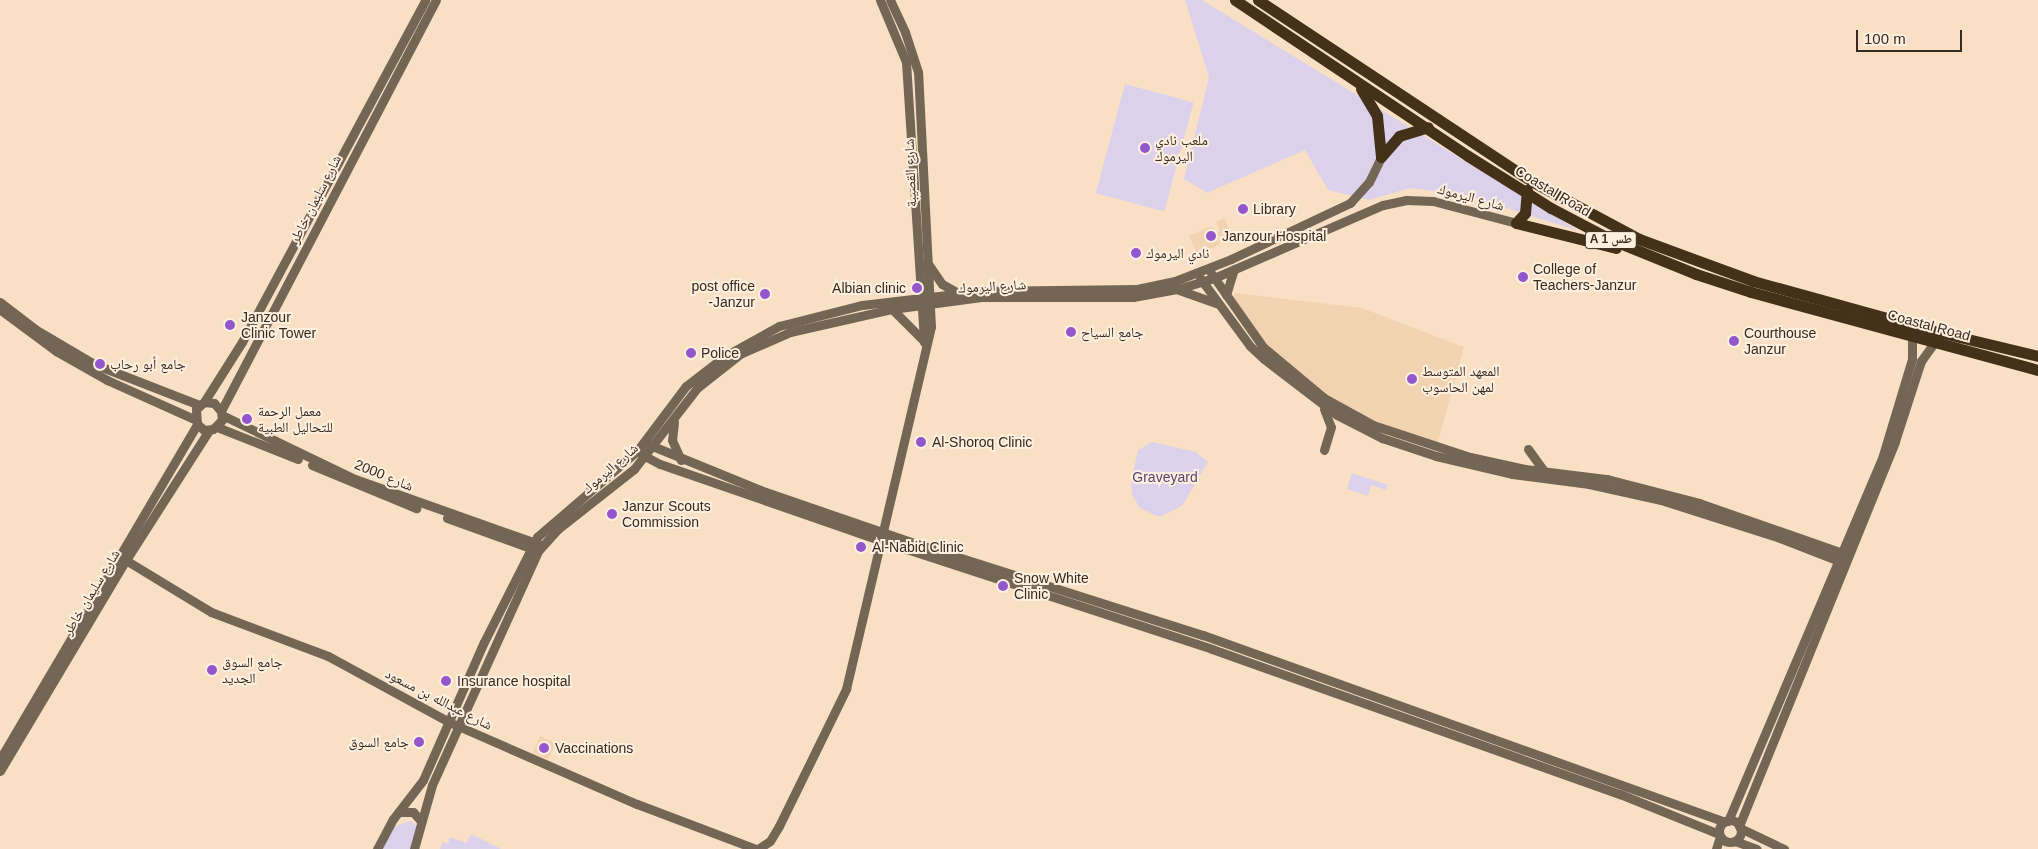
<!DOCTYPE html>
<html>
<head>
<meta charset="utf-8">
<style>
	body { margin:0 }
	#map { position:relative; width:2038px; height:849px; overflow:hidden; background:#f9e0c4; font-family:Arial,"Noto Naskh Arabic",sans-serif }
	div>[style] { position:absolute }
	.built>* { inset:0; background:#f1d3b1; transform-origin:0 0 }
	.green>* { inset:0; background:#dcd1ea; transform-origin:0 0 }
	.secondary>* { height:9px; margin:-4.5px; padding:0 4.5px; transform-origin:4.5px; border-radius:4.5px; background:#746655 }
	.secondary>.ring { margin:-4.5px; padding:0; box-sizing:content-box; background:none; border:9px solid #746655; border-radius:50% }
	.highway>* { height:11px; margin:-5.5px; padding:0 5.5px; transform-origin:5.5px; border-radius:5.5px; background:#443119 }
	.dots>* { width:14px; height:14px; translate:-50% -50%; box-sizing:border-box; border:2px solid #feefde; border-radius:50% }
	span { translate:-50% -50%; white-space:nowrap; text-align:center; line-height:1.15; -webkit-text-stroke:4px #feefde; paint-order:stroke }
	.shield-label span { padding:1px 4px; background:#feefde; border:1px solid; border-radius:4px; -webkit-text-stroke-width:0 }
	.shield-label { font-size:12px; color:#352b21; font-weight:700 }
	.poi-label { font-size:14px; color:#352b21 }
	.left { translate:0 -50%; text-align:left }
	.right { translate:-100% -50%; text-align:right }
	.street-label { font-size:14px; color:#352b21 }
	.park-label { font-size:14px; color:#594471 }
	.scale { position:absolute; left:1856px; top:30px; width:106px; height:22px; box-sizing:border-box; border:2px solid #352b21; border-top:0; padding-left:6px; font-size:15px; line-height:18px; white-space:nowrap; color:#352b21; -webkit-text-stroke:4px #feefde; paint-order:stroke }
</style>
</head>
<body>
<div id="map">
	<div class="built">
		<div style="clip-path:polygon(1225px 218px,1232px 238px,1219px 238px,1220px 244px,1198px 256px,1189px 236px,1212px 226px,1216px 233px,1220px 231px,1216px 222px)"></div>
		<div style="clip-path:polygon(1236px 293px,1362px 308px,1464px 347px,1437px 446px,1362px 418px,1335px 403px,1261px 342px,1233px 297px)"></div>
		<div style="left:540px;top:736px;width:17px;height:18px;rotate:24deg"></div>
	</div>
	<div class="green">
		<div style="clip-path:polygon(1185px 0,1202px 0,1579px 231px,1465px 195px,1410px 188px,1369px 200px,1328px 190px,1305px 150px,1207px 193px,1184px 179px,1209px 77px)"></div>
		<div style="left:1125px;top:84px;width:71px;height:113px;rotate:15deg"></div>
		<div style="clip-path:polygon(1152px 442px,1196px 452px,1208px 462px,1182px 506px,1159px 517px,1140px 508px,1132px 495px,1131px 483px,1138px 450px)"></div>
		<div style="clip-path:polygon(1352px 473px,1388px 485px,1386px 490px,1371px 485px,1368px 496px,1347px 489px)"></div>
		<div style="clip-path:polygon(411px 821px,418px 828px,412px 849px,383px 849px,393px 827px)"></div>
		<div style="clip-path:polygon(471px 834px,501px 849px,440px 849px,443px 842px,448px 844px,450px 837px,466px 843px)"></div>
	</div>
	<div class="secondary">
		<div style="left:880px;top:0;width:67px;rotate:67.2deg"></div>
		<div style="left:906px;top:62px;width:281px;rotate:86.3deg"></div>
		<div style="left:929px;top:265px;width:23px;rotate:56deg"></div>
		<div style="left:942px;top:284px;width:18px;rotate:29deg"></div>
		<div style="left:1211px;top:273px;width:90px;rotate:54.9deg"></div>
		<div style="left:1263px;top:347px;width:80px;rotate:39.9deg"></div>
		<div style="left:1324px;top:398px;width:56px;rotate:28.9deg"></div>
		<div style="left:1373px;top:425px;width:102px;rotate:18.3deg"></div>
		<div style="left:1470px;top:457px;width:56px;rotate:12.3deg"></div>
		<div style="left:1525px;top:469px;width:83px;rotate:7deg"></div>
		<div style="left:1607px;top:479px;width:95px;rotate:14.6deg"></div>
		<div style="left:1699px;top:503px;width:158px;rotate:19.2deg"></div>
		<div style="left:1200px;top:278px;width:84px;rotate:53.7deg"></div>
		<div style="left:1250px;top:346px;width:19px;rotate:43deg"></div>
		<div style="left:1264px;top:359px;width:92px;rotate:37.5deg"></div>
		<div style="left:1337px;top:415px;width:51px;rotate:27.1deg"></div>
		<div style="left:1382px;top:438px;width:57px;rotate:18.4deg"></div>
		<div style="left:1436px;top:456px;width:78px;rotate:13.3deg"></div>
		<div style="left:1512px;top:474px;width:78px;rotate:7.4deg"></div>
		<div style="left:1589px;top:484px;width:74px;rotate:12.5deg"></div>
		<div style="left:1661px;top:500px;width:125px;rotate:17.7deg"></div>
		<div style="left:1780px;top:538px;width:69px;rotate:21.3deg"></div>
		<div style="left:1179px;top:290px;width:42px;rotate:19.3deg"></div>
		<div style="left:1226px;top:295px;width:27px;rotate:-73deg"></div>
		<div style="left:0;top:302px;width:44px;rotate:37.6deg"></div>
		<div style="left:35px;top:329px;width:69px;rotate:30.7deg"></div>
		<div style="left:94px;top:364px;width:113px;rotate:21.3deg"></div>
		<div style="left:892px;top:309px;width:45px;rotate:45deg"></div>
		<div style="left:2px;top:311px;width:67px;rotate:36.5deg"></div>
		<div style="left:56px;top:351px;width:59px;rotate:29.6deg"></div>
		<div style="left:107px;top:380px;width:95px;rotate:24.1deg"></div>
		<div style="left:204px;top:402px;width:10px;rotate:6deg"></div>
		<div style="left:214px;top:403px;width:11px;rotate:49deg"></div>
		<div style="left:221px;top:411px;width:9px;rotate:84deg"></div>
		<div style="left:222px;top:420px;width:13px;rotate:135deg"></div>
		<div style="left:213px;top:429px;width:9px;rotate:174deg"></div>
		<div style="left:204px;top:430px;width:9px;rotate:-139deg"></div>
		<div style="left:197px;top:424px;width:15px;rotate:-94deg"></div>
		<div style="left:196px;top:409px;width:11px;rotate:-41deg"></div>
		<div style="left:204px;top:402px;width:71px;rotate:-57.7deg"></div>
		<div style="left:242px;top:342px;width:388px;rotate:-61.8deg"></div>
		<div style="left:1324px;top:409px;width:19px;rotate:69deg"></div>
		<div style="left:1331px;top:427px;width:24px;rotate:107deg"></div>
		<div style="left:221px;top:411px;width:464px;rotate:-62.4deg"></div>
		<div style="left:222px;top:415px;width:148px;rotate:25.7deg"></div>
		<div style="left:355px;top:479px;width:195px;rotate:19.5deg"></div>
		<div style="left:674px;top:422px;width:18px;rotate:96deg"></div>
		<div style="left:672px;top:440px;width:22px;rotate:66deg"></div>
		<div style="left:217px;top:427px;width:87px;rotate:21.6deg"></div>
		<div style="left:650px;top:445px;width:119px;rotate:22.2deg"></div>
		<div style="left:760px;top:490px;width:163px;rotate:19deg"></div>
		<div style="left:914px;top:543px;width:303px;rotate:17.7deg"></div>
		<div style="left:1203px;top:635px;width:554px;rotate:19.71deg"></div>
		<div style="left:1528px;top:449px;width:27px;rotate:54deg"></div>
		<div style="left:641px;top:454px;width:21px;rotate:28deg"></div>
		<div style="left:660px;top:464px;width:235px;rotate:19.1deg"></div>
		<div style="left:882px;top:541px;width:347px;rotate:18.1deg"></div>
		<div style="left:1212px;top:649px;width:433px;rotate:19.6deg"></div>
		<div style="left:1620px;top:794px;width:107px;rotate:22deg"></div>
		<div style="left:312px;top:465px;width:113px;rotate:22.5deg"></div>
		<div style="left:447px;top:518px;width:95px;rotate:19.8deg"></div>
		<div style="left:119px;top:556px;width:108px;rotate:31.3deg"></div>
		<div style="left:211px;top:612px;width:125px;rotate:20.6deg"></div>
		<div style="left:328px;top:656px;width:138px;rotate:28.6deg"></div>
		<div style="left:449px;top:722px;width:205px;rotate:23.6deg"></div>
		<div style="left:637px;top:804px;width:127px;rotate:20.7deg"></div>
		<div style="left:0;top:759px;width:389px;rotate:-59.5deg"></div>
		<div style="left:0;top:771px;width:246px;rotate:-59.2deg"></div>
		<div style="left:126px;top:560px;width:154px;rotate:-57.4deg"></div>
		<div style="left:399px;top:812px;width:14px"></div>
		<div style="left:413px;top:812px;width:12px;rotate:48deg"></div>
		<div class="ring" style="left:1719px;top:820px;width:13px;height:13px"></div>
		<div style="left:1728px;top:821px;width:397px;rotate:-67deg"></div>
		<div style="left:1883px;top:455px;width:100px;rotate:-73.2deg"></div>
		<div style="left:1912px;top:359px;width:22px;rotate:-90deg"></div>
		<div style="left:1739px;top:826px;width:415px;rotate:-67.9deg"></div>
		<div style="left:1895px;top:441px;width:84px;rotate:-72deg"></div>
		<div style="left:1921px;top:361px;width:22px;rotate:-54deg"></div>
		<div style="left:1740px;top:828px;width:49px;rotate:25.5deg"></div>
		<div style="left:1735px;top:841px;width:23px;rotate:20deg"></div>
		<div style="left:377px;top:849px;width:34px;rotate:-62deg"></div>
		<div style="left:393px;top:819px;width:49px;rotate:-52.4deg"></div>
		<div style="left:423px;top:780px;width:151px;rotate:-66.2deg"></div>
		<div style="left:484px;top:642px;width:118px;rotate:-63.2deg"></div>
		<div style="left:537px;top:537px;width:132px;rotate:-40.7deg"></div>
		<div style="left:637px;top:451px;width:81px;rotate:-53deg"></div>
		<div style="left:686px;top:386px;width:49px;rotate:-37.6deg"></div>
		<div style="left:725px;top:356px;width:62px;rotate:-29.1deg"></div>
		<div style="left:779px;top:326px;width:86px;rotate:-14.2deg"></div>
		<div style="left:862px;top:305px;width:120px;rotate:-6.7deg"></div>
		<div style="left:981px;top:291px;width:156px;rotate:-0.7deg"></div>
		<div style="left:1137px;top:289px;width:39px;rotate:-12deg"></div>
		<div style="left:1175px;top:281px;width:60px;rotate:-21.4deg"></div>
		<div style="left:1231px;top:259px;width:132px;rotate:-25.2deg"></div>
		<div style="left:1350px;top:203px;width:28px;rotate:-48deg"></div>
		<div style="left:1369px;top:182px;width:28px;rotate:-64deg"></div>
		<div style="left:414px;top:849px;width:66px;rotate:-74.3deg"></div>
		<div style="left:432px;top:785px;width:257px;rotate:-65.6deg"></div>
		<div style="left:538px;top:551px;width:30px;rotate:-48deg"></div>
		<div style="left:558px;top:529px;width:97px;rotate:-38.3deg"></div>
		<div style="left:634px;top:469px;width:103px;rotate:-52.1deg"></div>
		<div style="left:697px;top:388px;width:55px;rotate:-38.3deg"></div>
		<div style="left:740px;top:354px;width:55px;rotate:-23.7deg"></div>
		<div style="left:790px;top:332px;width:105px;rotate:-12.7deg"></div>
		<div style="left:892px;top:309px;width:90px;rotate:-7.7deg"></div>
		<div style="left:981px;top:297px;width:152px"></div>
		<div style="left:1133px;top:297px;width:46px;rotate:-10.1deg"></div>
		<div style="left:1178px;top:289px;width:38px;rotate:-17deg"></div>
		<div style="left:1214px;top:278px;width:184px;rotate:-23.4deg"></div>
		<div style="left:1383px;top:205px;width:24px;rotate:-12deg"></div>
		<div style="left:1406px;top:200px;width:27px;rotate:2deg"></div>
		<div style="left:1433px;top:201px;width:86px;rotate:14.8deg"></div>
		<div style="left:758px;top:849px;width:14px;rotate:-34deg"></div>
		<div style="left:770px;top:841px;width:17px;rotate:-59deg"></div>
		<div style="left:779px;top:826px;width:153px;rotate:-63.9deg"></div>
		<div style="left:846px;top:689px;width:372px;rotate:-76.8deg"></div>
		<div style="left:931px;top:327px;width:255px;rotate:-92.9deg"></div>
		<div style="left:918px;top:72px;width:42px;rotate:-108deg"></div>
		<div style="left:905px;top:32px;width:35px;rotate:-115deg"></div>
		<div style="left:1716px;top:849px;width:13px;rotate:-72deg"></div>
	</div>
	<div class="highway">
		<div style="left:1235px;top:0;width:280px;rotate:33.8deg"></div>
		<div style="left:1468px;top:156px;width:98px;rotate:32.1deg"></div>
		<div style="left:1551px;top:208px;width:69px;rotate:27.7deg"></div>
		<div style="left:1612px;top:240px;width:91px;rotate:22deg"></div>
		<div style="left:1696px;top:274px;width:58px;rotate:18.1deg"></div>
		<div style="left:1751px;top:292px;width:297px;rotate:15.2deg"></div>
		<div style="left:1258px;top:0;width:328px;rotate:33.5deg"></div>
		<div style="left:1531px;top:181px;width:123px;rotate:28.2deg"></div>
		<div style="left:1639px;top:239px;width:121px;rotate:20.2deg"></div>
		<div style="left:1753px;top:281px;width:184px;rotate:15.5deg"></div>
		<div style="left:1930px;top:330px;width:111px;rotate:13.5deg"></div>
		<div style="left:1361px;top:89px;width:31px;rotate:59deg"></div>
		<div style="left:1377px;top:116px;width:41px;rotate:84.4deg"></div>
		<div style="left:1381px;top:157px;width:28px;rotate:-49deg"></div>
		<div style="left:1399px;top:136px;width:30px;rotate:-17deg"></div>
		<div style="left:1516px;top:223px;width:103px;rotate:14deg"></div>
		<div style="left:1516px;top:223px;width:13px;rotate:-48deg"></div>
		<div style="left:1525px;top:213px;width:23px;rotate:-85deg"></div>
	</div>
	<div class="dots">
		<div style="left:1145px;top:148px;background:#9356cd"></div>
		<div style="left:1243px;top:209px;background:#9356cd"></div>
		<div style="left:1211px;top:236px;background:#9356cd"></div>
		<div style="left:1136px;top:253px;background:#9356cd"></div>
		<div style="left:1523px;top:277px;background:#9356cd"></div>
		<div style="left:917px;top:288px;background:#9356cd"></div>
		<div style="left:765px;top:294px;background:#9356cd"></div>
		<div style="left:230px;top:325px;background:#9356cd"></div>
		<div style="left:1071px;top:332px;background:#9356cd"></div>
		<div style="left:1734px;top:341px;background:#9356cd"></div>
		<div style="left:691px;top:353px;background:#9356cd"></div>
		<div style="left:100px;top:364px;background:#9356cd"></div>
		<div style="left:1412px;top:379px;background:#9356cd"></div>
		<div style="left:247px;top:419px;background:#9356cd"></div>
		<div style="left:921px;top:442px;background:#9356cd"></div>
		<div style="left:612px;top:514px;background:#9356cd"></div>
		<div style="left:861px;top:547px;background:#9356cd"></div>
		<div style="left:1003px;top:586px;background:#9356cd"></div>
		<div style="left:212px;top:670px;background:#9356cd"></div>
		<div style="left:446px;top:681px;background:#9356cd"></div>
		<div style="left:419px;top:742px;background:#9356cd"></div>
		<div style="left:544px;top:748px;background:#9356cd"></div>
	</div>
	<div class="shield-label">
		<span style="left:1611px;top:240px">A 1 طس</span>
	</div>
	<div class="poi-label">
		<span class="left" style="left:1155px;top:148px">ملعب نادي<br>اليرموك</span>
		<span class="left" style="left:1253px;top:209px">Library</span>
		<span class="left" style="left:1222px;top:236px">Janzour Hospital</span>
		<span class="left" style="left:1146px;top:253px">نادي اليرموك</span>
		<span class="left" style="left:1533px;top:277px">College of<br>Teachers-Janzur</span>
		<span class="right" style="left:755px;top:294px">post office<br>-Janzur</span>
		<span class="right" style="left:906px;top:288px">Albian clinic</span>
		<span class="left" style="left:241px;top:325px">Janzour<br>Clinic Tower</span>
		<span class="left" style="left:1081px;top:332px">جامع السياح</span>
		<span class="left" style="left:1744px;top:341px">Courthouse<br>Janzur</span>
		<span class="left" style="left:701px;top:353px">Police</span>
		<span class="left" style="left:110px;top:364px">جامع أبو رحاب</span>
		<span class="left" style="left:1422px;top:379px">المعهد المتوسط<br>لمهن الحاسوب</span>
		<span class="left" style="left:258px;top:419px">معمل الرحمة<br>للتحاليل الطبية</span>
		<span class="left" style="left:932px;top:442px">Al-Shoroq Clinic</span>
		<span class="left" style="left:622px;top:514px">Janzur Scouts<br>Commission</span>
		<span class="left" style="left:872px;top:547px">Al-Nabid Clinic</span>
		<span class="left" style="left:1014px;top:586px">Snow White<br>Clinic</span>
		<span class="left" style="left:222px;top:670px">جامع السوق<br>الجديد</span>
		<span class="left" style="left:457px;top:681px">Insurance hospital</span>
		<span class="right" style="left:409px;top:742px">جامع السوق</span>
		<span class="left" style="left:555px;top:748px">Vaccinations</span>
	</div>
	<div class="street-label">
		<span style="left:910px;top:173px;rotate:-92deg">شارع القصيبة</span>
		<span style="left:1553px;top:191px;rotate:31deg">Coastal Road</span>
		<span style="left:1471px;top:197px;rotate:15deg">شارع اليرموك</span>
		<span style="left:315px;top:199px;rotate:-63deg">شارع سليمان خاطر</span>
		<span style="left:992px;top:286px;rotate:-3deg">شارع اليرموك</span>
		<span style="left:1929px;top:325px;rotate:15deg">Coastal Road</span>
		<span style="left:610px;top:468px;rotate:-41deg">شارع اليرموك</span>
		<span style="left:384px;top:475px;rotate:22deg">شارع 2000</span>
		<span style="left:91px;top:592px;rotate:-59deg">شارع سليمان خاطر</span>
		<span style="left:439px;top:699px;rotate:27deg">شارع عبدالله بن مسعود</span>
	</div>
	<div class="park-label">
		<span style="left:1165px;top:477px">Graveyard</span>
	</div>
	<div class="scale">100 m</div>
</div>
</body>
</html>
